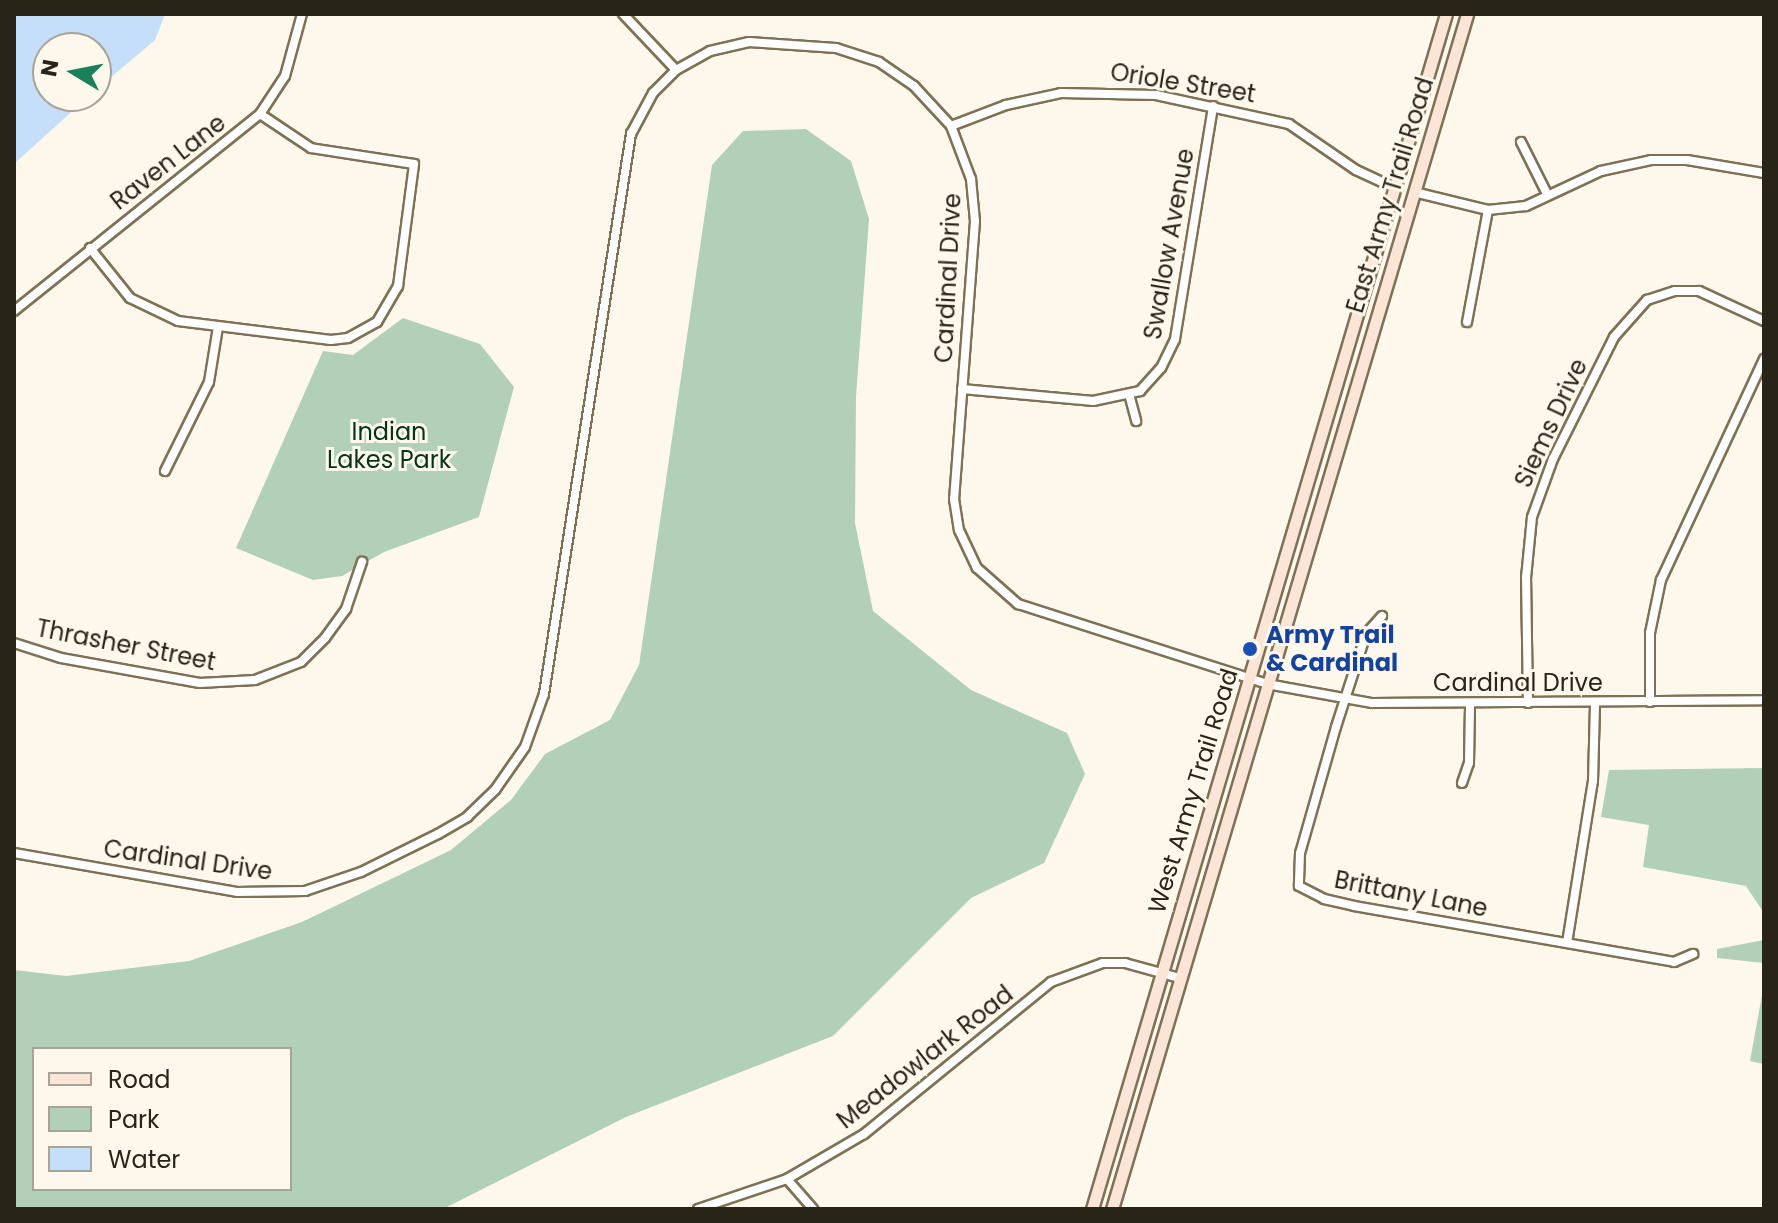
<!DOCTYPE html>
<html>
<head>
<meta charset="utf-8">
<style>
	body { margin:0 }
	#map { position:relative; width:1778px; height:1223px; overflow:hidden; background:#fdf8eb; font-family:Poppins,sans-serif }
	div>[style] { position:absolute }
	.green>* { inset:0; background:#b2cfb8 }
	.water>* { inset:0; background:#c5defa }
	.roads { filter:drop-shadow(2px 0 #7e7155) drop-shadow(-2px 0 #7e7155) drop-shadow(0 2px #7e7155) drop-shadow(0 -2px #7e7155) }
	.street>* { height:8px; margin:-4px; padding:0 4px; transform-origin:4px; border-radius:4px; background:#fff }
	.secondary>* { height:11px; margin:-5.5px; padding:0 5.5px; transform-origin:5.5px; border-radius:5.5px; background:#fae5d6 }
	.dots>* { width:22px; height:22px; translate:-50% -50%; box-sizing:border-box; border:4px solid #fdf8eb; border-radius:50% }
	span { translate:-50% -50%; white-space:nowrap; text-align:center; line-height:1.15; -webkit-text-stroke:6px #fdf8eb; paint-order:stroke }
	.street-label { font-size:24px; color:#292418 }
	.park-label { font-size:24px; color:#043316 }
	.transit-label { font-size:24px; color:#164399; font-weight:700 }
	.left { translate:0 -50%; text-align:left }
	.frame { position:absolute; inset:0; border:16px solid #292418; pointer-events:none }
	.legend { position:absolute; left:32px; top:1047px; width:260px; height:144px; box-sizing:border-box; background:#fdf8eb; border:2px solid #a8a397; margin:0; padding:10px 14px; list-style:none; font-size:24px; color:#292418 }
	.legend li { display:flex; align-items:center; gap:16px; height:40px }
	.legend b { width:40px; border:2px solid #a8a397 }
	.north { position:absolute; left:32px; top:32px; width:80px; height:80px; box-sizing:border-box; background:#fdf8eb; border:2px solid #a8a397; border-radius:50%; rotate:280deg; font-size:22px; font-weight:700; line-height:32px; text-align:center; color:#292418 }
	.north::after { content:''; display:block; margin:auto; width:28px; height:36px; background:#19805a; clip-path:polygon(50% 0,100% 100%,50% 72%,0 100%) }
</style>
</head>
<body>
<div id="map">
	<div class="green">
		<div style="clip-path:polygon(evenodd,806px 129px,851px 161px,869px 219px,856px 397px,855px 523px,873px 611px,971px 690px,1067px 733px,1085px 774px,1044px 863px,971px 898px,833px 1036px,626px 1117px,443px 1209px,14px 1209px,14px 970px,66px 976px,189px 961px,302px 922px,451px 850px,511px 800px,545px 754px,610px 720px,639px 665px,712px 165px,743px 131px,806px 129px,290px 1049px,290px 1189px,34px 1189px,34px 1049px,290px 1049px)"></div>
		<div style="clip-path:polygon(403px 318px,480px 344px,514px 387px,479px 517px,384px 552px,342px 576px,313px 580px,236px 548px,323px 351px,353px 355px)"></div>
		<div style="clip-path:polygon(1764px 768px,1764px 913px,1746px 886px,1643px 867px,1649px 825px,1601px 817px,1609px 770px)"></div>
		<div style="clip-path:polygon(1764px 940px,1764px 963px,1717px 958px,1717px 949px)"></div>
		<div style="clip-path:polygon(1764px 984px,1764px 1064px,1750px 1061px)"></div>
	</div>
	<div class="water">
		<div style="clip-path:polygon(14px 14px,165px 14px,155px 40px,96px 90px,96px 48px,48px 48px,48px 96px,89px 96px,14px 164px)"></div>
	</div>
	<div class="roads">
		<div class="street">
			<div style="left:623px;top:14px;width:77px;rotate:46.6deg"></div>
			<div style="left:951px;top:126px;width:59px;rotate:-20.9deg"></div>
			<div style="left:1006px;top:105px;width:56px;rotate:-12.3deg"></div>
			<div style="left:1061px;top:93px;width:95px;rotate:1.2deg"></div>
			<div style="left:1156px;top:95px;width:136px;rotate:12.3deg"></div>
			<div style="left:1289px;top:124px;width:81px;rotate:34.5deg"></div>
			<div style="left:1356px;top:170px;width:43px;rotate:24.8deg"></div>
			<div style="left:1521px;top:142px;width:60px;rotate:63.4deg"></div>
			<div style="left:1414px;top:192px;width:76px;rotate:13.7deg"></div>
			<div style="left:1488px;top:210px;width:38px;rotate:-6deg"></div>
			<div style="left:1526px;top:206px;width:83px;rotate:-25deg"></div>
			<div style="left:1601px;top:171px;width:51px;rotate:-12.4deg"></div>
			<div style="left:1651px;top:160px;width:36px"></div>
			<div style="left:1687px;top:160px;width:78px;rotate:9.6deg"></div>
			<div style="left:90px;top:248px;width:64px;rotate:51.3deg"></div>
			<div style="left:130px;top:298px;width:53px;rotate:25.6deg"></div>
			<div style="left:178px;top:321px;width:154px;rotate:7.1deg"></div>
			<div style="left:331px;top:340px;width:17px;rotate:-7deg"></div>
			<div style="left:348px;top:338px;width:33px;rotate:-29deg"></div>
			<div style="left:377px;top:322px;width:42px;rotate:-59.7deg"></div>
			<div style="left:398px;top:286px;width:123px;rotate:-82.5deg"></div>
			<div style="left:414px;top:164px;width:104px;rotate:-171.2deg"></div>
			<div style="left:311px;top:148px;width:61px;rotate:-146.3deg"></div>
			<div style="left:14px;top:311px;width:315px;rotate:-38.7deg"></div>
			<div style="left:260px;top:114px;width:45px;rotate:-56.7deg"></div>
			<div style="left:285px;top:76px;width:64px;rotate:-74.7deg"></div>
			<div style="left:1467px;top:322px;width:114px;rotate:-79.4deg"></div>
			<div style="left:962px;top:389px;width:132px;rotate:5.2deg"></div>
			<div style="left:1093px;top:401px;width:48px;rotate:-12deg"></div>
			<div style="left:1140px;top:391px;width:31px;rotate:-48deg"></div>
			<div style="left:1161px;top:368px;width:32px;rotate:-64deg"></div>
			<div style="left:1175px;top:339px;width:236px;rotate:-80.7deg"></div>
			<div style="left:1129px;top:394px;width:28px;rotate:75deg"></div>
			<div style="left:165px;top:471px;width:99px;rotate:-63.7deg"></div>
			<div style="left:209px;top:382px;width:56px;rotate:-80.7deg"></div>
			<div style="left:1382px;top:616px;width:24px;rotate:132deg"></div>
			<div style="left:1366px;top:634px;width:98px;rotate:107.9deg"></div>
			<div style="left:1336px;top:727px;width:131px;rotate:105.9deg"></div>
			<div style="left:1300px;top:853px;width:33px;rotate:92deg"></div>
			<div style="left:1299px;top:886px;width:28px;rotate:27deg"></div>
			<div style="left:1324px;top:899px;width:31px;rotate:13deg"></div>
			<div style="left:1354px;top:906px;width:325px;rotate:9.9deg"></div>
			<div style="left:1674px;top:962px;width:21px;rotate:-23deg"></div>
			<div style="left:14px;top:643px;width:49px;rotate:17.7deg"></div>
			<div style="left:61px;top:658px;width:141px;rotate:10.2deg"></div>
			<div style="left:200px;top:683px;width:55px;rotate:-3.1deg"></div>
			<div style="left:255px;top:680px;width:49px;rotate:-21.4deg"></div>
			<div style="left:301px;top:662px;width:34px;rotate:-45deg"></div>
			<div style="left:325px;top:638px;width:36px;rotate:-54deg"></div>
			<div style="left:346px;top:609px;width:50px;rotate:-71.2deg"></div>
			<div style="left:1650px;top:702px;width:69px;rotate:-90deg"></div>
			<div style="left:1650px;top:633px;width:54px;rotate:-78.3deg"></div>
			<div style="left:1661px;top:580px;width:244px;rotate:-65deg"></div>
			<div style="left:1528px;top:703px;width:125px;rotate:-90.9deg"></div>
			<div style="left:1526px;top:578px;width:61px;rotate:-84.4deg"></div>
			<div style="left:1532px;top:517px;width:62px;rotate:-70.1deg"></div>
			<div style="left:1553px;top:459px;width:136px;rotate:-63.4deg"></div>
			<div style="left:1614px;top:337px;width:50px;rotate:-48.3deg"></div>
			<div style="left:1647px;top:300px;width:29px;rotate:-18deg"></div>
			<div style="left:1675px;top:291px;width:24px"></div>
			<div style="left:1699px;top:291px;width:72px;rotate:24.8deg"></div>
			<div style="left:1462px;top:783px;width:21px;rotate:-71deg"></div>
			<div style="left:1469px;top:763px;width:60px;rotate:-89deg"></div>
			<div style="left:14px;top:853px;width:226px;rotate:9.9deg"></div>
			<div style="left:237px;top:892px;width:68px;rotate:-0.8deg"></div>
			<div style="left:305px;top:891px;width:59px;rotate:-18.7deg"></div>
			<div style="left:361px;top:872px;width:86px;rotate:-26.3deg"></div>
			<div style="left:438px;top:834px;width:34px;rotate:-30deg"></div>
			<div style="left:467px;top:817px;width:39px;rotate:-44deg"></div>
			<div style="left:495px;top:790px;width:52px;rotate:-55.1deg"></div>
			<div style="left:525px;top:747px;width:56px;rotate:-70.3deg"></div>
			<div style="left:544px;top:694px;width:567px;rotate:-81.17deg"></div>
			<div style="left:631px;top:134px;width:47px;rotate:-61.8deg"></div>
			<div style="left:653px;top:93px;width:33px;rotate:-45deg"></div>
			<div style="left:676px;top:70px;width:39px;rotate:-29deg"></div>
			<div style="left:710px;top:51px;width:40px;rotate:-13deg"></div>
			<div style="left:749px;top:42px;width:87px;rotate:3.9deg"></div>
			<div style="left:836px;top:48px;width:45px;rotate:18deg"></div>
			<div style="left:879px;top:62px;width:42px;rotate:34.4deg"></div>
			<div style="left:914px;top:86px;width:54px;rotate:47.2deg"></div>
			<div style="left:951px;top:126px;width:57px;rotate:69.3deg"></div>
			<div style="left:971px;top:179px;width:42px;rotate:84.6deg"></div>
			<div style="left:975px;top:221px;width:279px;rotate:94.3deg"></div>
			<div style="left:954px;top:499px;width:31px;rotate:81deg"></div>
			<div style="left:959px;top:530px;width:42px;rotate:64.7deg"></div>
			<div style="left:977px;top:568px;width:55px;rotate:41.3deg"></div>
			<div style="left:1018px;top:604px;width:262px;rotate:17.8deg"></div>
			<div style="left:1267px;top:684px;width:107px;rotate:10.3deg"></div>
			<div style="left:1372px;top:703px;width:392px;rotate:-0.4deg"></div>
			<div style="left:1567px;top:943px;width:164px;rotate:-80.9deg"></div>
			<div style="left:1593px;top:781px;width:78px;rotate:-88.5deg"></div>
			<div style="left:787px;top:1179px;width:40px;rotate:49deg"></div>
			<div style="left:698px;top:1209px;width:94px;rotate:-18.6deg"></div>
			<div style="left:787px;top:1179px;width:89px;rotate:-30.3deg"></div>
			<div style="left:864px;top:1134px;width:241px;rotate:-39.1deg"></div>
			<div style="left:1051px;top:982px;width:55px;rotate:-20.1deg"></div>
			<div style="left:1103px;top:963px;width:22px"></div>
			<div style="left:1125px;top:963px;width:56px;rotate:15.5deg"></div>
		</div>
		<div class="secondary">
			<div style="left:1092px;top:1209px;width:1246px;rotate:-73.5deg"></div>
			<div style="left:1112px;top:1209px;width:1247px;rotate:-73.45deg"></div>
		</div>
	</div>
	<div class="dots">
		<div style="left:1250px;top:649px;background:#1a4fb4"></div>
	</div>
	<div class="street-label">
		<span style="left:1183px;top:83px;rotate:9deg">Oriole Street</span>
		<span style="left:168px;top:162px;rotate:-38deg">Raven Lane</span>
		<span style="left:1390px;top:195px;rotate:-73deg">East Army Trail Road</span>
		<span style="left:1169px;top:244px;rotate:-80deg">Swallow Avenue</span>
		<span style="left:948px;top:278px;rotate:-87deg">Cardinal Drive</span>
		<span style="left:1551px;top:423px;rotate:-65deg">Siems Drive</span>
		<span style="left:126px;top:645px;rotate:11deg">Thrasher Street</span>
		<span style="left:1518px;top:683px">Cardinal Drive</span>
		<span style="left:1193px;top:791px;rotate:-73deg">West Army Trail Road</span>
		<span style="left:188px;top:860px;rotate:8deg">Cardinal Drive</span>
		<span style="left:1411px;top:894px;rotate:11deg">Brittany Lane</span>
		<span style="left:925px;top:1057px;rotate:-38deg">Meadowlark Road</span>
	</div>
	<div class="park-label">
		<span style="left:389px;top:446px">Indian<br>Lakes Park</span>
	</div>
	<div class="transit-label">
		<span class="left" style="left:1266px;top:649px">Army Trail<br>&amp; Cardinal</span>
	</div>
	<div class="frame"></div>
	<ul class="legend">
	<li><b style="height:10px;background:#fae5d6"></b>Road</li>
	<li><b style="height:22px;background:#b2cfb8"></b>Park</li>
	<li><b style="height:22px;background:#c5defa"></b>Water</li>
	</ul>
	<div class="north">N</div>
</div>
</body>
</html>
